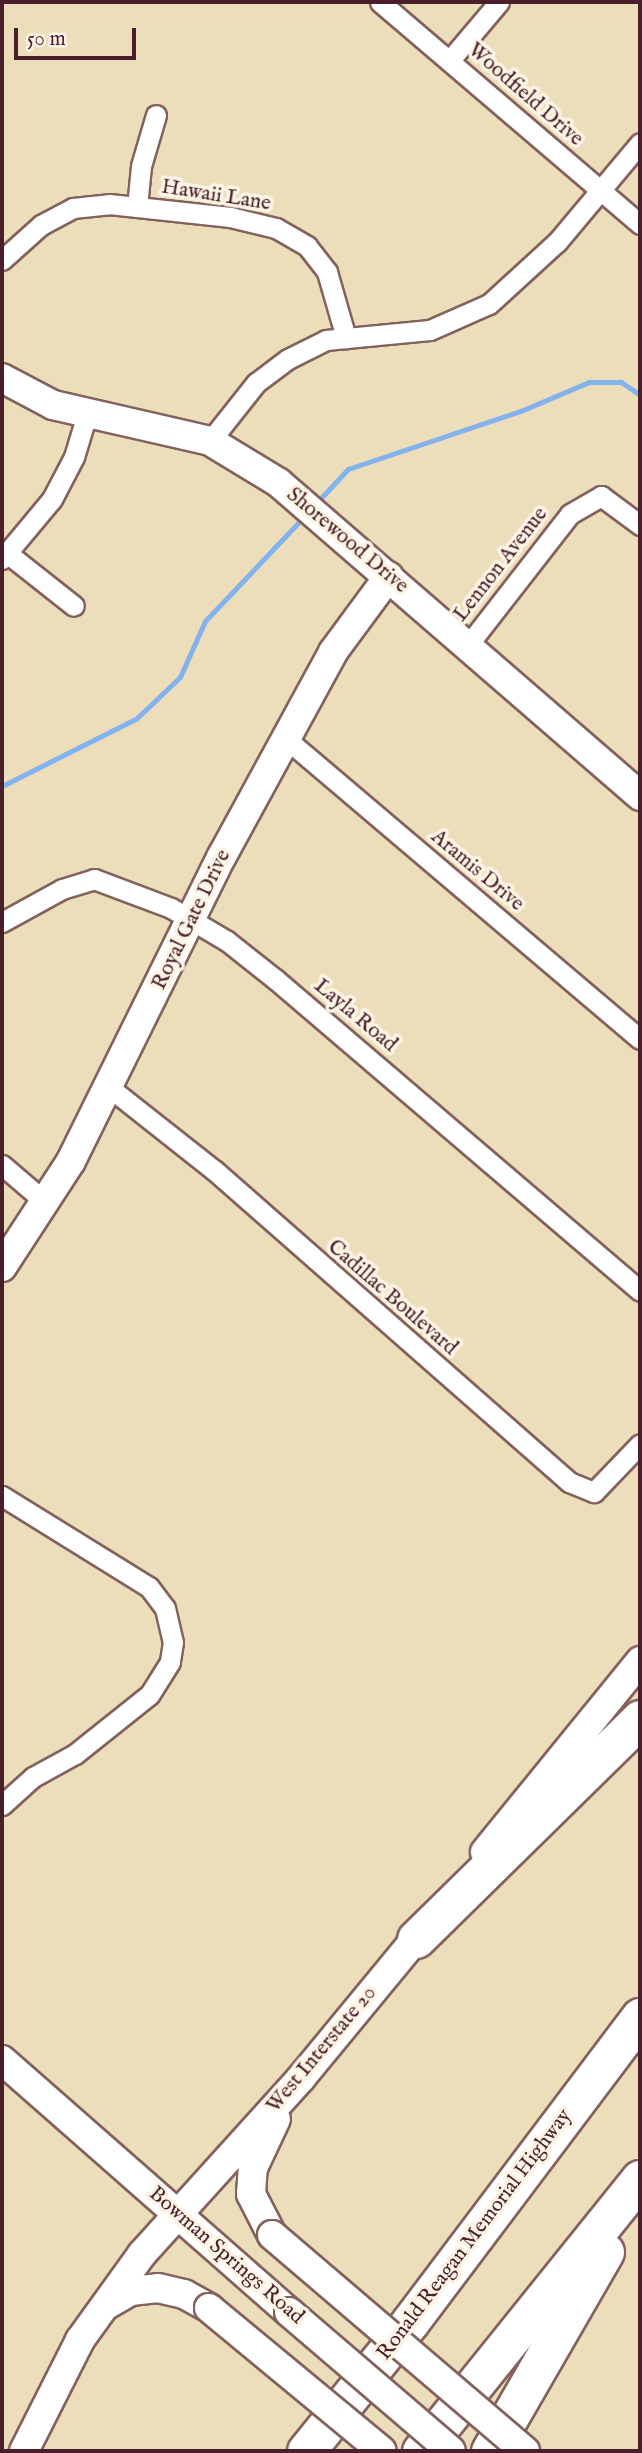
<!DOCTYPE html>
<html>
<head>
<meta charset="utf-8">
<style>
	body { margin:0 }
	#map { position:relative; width:642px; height:2453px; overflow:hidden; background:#ecdebb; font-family:"IM FELL English",serif }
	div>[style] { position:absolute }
	.stream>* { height:5px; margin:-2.5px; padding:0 2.5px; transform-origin:2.5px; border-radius:2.5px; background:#83b2ed }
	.roads { filter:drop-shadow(2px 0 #83625d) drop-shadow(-2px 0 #83625d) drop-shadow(0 2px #83625d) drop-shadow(0 -2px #83625d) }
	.street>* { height:19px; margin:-9.5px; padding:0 9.5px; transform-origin:9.5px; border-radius:9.5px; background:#fff }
	.secondary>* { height:28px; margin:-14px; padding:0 14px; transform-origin:14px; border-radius:14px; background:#fff }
	.highway>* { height:37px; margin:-18.5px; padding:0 18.5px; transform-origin:18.5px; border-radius:18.5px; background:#fff }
	.bridges { filter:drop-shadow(2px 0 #83625d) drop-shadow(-2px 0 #83625d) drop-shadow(0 2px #83625d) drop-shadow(0 -2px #83625d) }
	.secondary-bridge>* { height:28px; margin:-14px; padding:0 14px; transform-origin:14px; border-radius:14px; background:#fff }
	span { translate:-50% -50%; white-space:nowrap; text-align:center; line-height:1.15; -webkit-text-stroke:7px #fcf5e5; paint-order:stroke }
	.street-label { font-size:21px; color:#4a1f2b }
	.frame { position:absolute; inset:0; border:4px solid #4a1f2b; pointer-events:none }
	.scale { position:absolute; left:14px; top:28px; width:122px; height:32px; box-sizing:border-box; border:4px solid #4a1f2b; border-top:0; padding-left:9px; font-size:21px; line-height:24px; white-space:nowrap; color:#4a1f2b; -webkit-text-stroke:5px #fcf5e5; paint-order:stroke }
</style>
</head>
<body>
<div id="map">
	<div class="stream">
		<div style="left:320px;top:499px;width:41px;rotate:-47deg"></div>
		<div style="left:348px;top:469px;width:185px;rotate:-18.6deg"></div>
		<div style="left:523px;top:410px;width:72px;rotate:-23deg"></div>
		<div style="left:589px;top:382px;width:32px"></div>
		<div style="left:621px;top:382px;width:23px;rotate:34deg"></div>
		<div style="left:2px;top:786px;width:151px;rotate:-26.7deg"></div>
		<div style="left:137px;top:718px;width:59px;rotate:-43.6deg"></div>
		<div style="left:180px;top:677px;width:61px;rotate:-65.9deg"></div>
		<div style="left:205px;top:621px;width:135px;rotate:-46.5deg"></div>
	</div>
	<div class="roads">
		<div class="street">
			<div style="left:380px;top:2px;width:342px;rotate:40.5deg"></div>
			<div style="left:450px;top:60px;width:76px;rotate:-49.8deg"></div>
			<div style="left:137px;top:207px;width:41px;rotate:-84.4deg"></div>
			<div style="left:141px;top:166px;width:53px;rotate:-73.6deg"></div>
			<div style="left:2px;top:260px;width:52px;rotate:-41.9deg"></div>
			<div style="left:41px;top:225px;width:36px;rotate:-28deg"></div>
			<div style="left:73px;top:208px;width:36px;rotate:-6deg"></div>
			<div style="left:109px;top:204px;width:122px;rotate:6.1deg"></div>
			<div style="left:230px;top:217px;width:47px;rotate:13.4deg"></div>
			<div style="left:276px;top:228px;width:36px;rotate:30deg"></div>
			<div style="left:307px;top:246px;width:33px;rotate:52deg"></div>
			<div style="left:327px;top:272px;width:69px;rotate:73.9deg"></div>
			<div style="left:210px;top:441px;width:74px;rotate:-51.6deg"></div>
			<div style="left:256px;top:383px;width:40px;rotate:-37deg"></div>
			<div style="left:288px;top:359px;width:42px;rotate:-26.6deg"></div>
			<div style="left:326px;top:340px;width:104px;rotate:-5.5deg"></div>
			<div style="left:430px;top:330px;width:64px;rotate:-23.8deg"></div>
			<div style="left:489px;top:304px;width:92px;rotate:-42.4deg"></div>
			<div style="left:557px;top:242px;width:129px;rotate:-50deg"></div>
			<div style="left:7px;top:553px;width:85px;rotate:38.3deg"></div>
			<div style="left:2px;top:559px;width:78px;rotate:-50.2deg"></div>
			<div style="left:52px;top:499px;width:47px;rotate:-62.4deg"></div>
			<div style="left:74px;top:457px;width:45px;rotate:-73.2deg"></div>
			<div style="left:468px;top:645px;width:166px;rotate:-52.1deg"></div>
			<div style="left:570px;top:514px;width:36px;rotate:-30deg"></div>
			<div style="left:601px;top:496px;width:49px;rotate:36.6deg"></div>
			<div style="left:285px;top:738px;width:465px;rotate:40.3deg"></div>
			<div style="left:2px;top:922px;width:68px;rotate:-28.8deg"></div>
			<div style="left:62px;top:889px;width:34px;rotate:-17deg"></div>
			<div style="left:94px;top:879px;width:82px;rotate:20.6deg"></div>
			<div style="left:171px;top:908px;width:65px;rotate:30.5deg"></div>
			<div style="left:227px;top:941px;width:61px;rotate:38.4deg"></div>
			<div style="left:275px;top:979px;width:480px;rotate:40.5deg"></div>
			<div style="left:110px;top:1088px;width:132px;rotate:38.3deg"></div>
			<div style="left:214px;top:1170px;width:473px;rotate:41.3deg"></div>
			<div style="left:569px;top:1482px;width:27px;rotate:22deg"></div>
			<div style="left:594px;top:1492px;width:66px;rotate:-46.2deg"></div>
			<div style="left:2px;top:1165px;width:55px;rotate:40.6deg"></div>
			<div style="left:2px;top:1496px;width:173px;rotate:31.8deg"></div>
			<div style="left:149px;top:1587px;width:26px;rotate:53deg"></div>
			<div style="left:165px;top:1608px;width:35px;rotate:77deg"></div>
			<div style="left:173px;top:1642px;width:20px;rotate:99deg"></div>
			<div style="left:170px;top:1662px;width:39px;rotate:122deg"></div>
			<div style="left:149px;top:1695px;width:95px;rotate:141.4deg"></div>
			<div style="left:75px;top:1754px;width:48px;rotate:151.3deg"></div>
			<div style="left:33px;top:1777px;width:42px;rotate:137.9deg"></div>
		</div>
		<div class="secondary">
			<div style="left:2px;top:378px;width:58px;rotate:27.9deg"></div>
			<div style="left:53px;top:405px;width:161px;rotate:12.9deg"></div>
			<div style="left:210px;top:441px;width:81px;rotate:31.3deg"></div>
			<div style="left:279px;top:483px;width:478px;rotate:40.9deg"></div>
			<div style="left:2px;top:1267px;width:126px;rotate:-56.9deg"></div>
			<div style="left:71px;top:1161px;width:340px;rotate:-63.7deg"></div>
			<div style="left:222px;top:856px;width:232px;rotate:-61.4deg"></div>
			<div style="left:333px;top:652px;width:94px;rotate:-53.6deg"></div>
			<div style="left:485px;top:1852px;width:246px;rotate:-50.9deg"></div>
			<div style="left:2px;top:2060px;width:382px;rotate:41.3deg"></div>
			<div style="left:272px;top:2235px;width:46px;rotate:-117.1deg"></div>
			<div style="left:251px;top:2194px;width:26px;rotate:-86deg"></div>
			<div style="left:253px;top:2168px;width:54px;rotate:-64.9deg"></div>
			<div style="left:105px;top:2306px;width:30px;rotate:-30deg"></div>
			<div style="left:131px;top:2291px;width:27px;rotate:-6deg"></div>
			<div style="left:158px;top:2288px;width:27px;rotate:13deg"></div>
			<div style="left:184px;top:2294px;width:29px;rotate:29deg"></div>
			<div style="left:24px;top:2451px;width:124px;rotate:-63.2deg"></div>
			<div style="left:80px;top:2340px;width:106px;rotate:-54.2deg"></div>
			<div style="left:142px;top:2254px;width:237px;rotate:-47.9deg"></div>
			<div style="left:301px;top:2078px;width:198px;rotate:-50.5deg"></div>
		</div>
		<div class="highway">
			<div style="left:416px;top:1939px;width:314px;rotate:-44.5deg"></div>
			<div style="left:306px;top:2451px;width:166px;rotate:-51.1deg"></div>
			<div style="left:410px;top:2322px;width:382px;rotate:-53deg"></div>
			<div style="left:421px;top:2451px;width:349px;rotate:-51.2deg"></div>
			<div style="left:490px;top:2451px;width:230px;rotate:-60deg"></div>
		</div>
	</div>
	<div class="bridges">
		<div class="secondary-bridge">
			<div style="left:272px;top:2235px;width:333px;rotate:40.5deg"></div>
			<div style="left:209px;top:2308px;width:224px;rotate:39.6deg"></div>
			<div style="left:289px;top:2312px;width:213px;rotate:40.6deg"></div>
		</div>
	</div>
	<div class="street-label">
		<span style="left:525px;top:95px;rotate:41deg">Woodfield Drive</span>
		<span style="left:216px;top:196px;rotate:9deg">Hawaii Lane</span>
		<span style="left:347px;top:541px;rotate:40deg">Shorewood Drive</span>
		<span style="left:501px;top:565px;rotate:-52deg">Lennon Avenue</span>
		<span style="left:477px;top:871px;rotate:40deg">Aramis Drive</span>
		<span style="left:192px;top:920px;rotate:-64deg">Royal Gate Drive</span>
		<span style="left:355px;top:1016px;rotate:40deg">Layla Road</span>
		<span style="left:392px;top:1298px;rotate:41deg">Cadillac Boulevard</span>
		<span style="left:322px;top:2050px;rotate:-50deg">West Interstate 20</span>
		<span style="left:475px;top:2235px;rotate:-53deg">Ronald Reagan Memorial Highway</span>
		<span style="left:226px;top:2256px;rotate:41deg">Bowman Springs Road</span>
	</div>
	<div class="frame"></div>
	<div class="scale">50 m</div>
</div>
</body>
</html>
